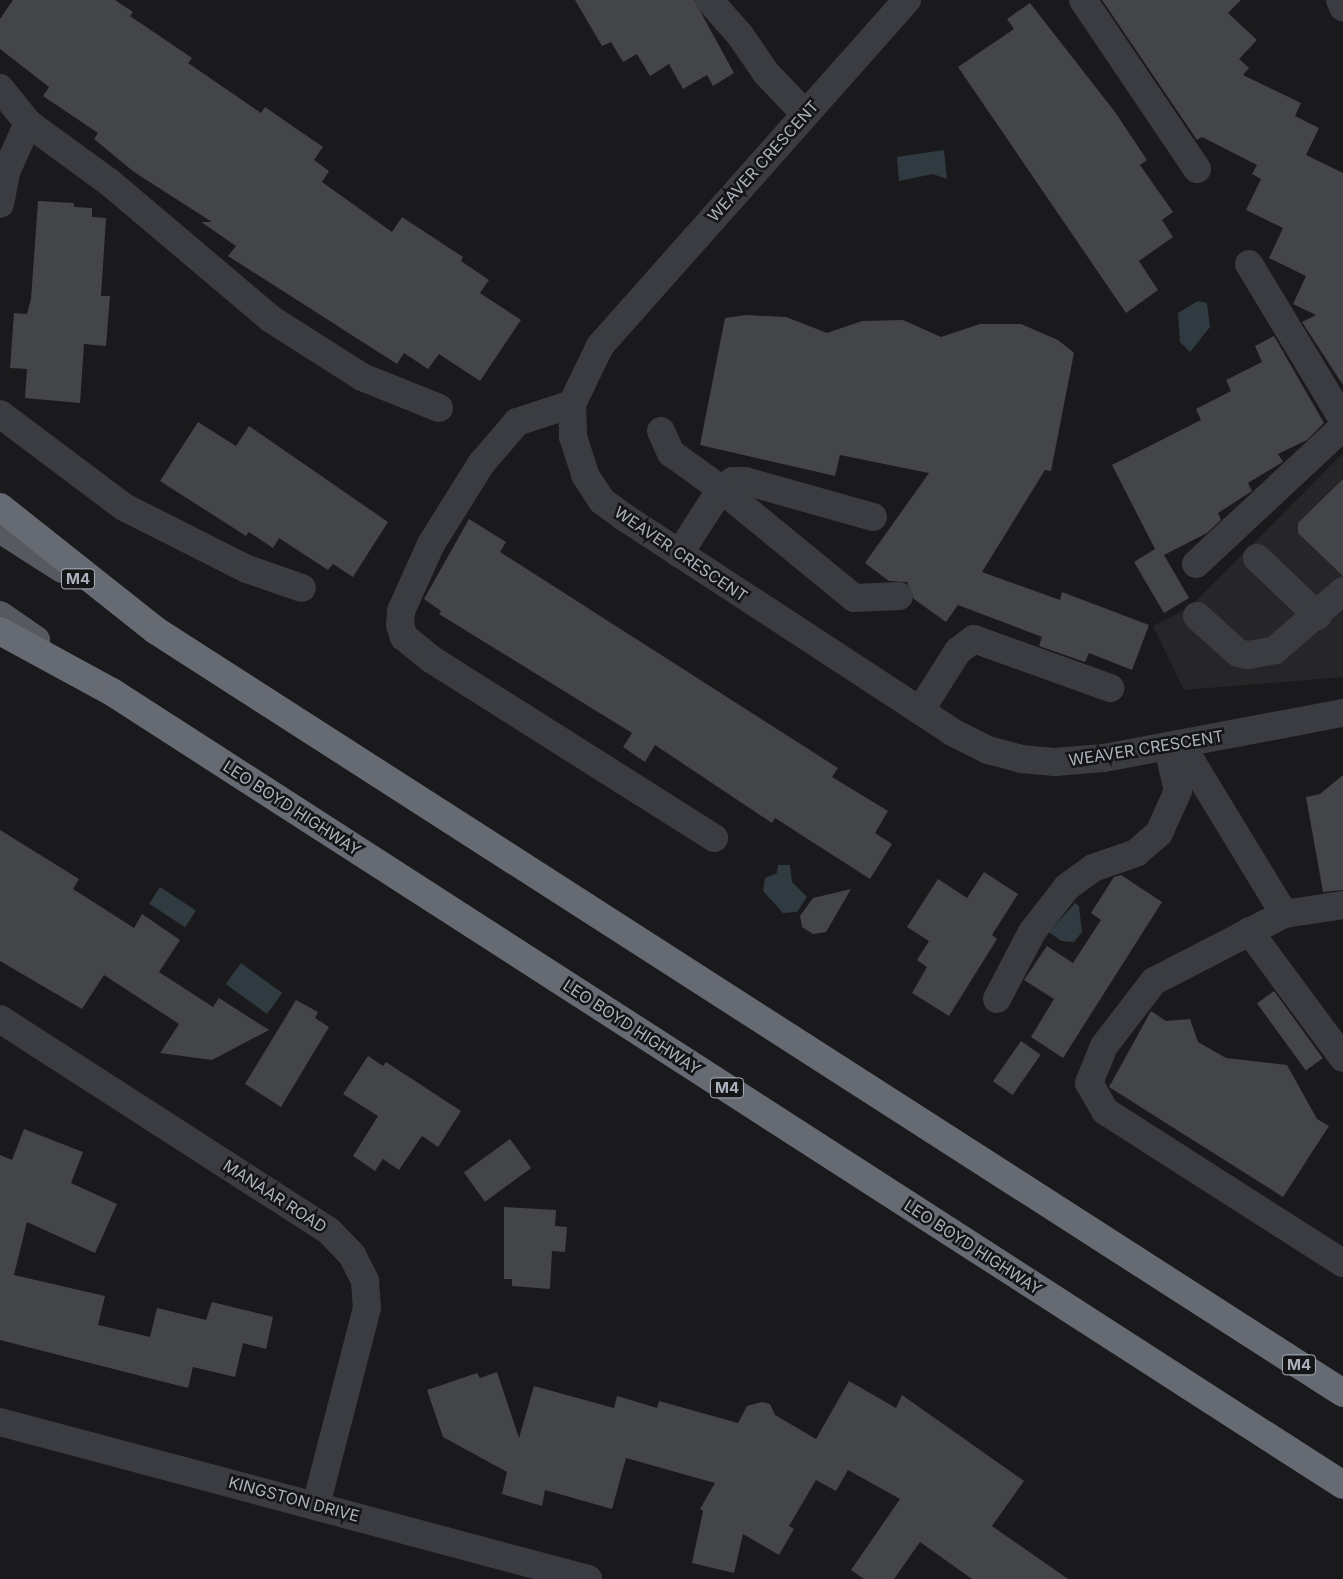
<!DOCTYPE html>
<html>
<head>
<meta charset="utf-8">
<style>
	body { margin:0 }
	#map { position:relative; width:1343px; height:1579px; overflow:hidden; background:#1a1a1c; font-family:Inter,sans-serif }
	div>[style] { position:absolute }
	.built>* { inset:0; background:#262629 }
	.water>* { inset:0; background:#2f3a41; transform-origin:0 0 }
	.building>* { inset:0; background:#444549; transform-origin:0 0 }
	.minor>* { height:28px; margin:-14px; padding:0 14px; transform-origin:14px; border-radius:14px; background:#3a3c41 }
	.major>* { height:28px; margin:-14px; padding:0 14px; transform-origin:14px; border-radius:14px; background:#565960 }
	.highway>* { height:28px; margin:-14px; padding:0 14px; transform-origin:14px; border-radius:14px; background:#666a72 }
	span { translate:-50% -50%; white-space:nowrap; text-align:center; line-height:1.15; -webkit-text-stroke:5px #151517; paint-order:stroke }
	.shield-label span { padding:1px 4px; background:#151517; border:1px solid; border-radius:4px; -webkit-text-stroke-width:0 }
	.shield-label { font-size:15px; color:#acb2bc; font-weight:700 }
	.street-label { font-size:16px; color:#acb2bc }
</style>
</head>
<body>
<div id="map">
	<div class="built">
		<div style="clip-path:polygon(1343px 453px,1343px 677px,1184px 690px,1153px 626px,1190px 607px)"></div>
	</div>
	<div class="water">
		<div style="clip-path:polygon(944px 150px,947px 179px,933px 174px,899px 181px,897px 157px)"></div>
		<div style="clip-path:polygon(1198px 301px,1207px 303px,1210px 327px,1190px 352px,1180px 342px,1178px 313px)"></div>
		<div style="clip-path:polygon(778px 865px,790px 865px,792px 882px,807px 897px,797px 912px,783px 913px,763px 891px,765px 878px,777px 873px)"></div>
		<div style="left:160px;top:887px;width:43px;height:20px;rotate:33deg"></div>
		<div style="clip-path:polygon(1075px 903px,1079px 906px,1082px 932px,1074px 942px,1061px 941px,1049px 932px)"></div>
		<div style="left:241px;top:963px;width:51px;height:26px;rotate:36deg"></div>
	</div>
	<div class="building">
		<div style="clip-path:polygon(13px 0,115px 0,133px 12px,130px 16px,192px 58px,188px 63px,261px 113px,265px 107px,323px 147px,314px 160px,329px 171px,322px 182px,392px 232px,402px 217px,463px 257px,461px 261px,489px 280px,480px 293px,521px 320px,480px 381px,439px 354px,428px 369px,404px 353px,397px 364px,228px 256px,236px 246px,201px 222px,212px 222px,134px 172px,94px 139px,98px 133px,43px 96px,49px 87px,0 49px,0 19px)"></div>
		<div style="clip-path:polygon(575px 0,694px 0,734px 73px,713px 86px,707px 75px,683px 89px,669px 64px,650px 76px,637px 54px,623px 62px,611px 42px,602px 46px)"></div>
		<div style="clip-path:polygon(1102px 0,1241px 0,1228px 13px,1257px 40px,1239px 59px,1249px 68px,1243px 75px,1301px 103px,1295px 116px,1319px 128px,1306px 155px,1343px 173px,1343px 385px,1302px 322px,1316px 315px,1293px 304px,1306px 276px,1269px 258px,1283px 228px,1246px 210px,1261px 179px,1252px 174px,1257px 165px,1202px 137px,1197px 140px)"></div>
		<div style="clip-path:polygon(1030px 3px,1115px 112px,1147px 160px,1140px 165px,1173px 212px,1162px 220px,1173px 237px,1139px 261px,1158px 290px,1126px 313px,958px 67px,1014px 29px,1007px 19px)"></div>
		<div style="clip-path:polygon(38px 201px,74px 203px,74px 207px,92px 208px,92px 217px,106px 218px,101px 296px,110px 296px,106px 346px,84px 344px,80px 403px,25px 398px,27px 369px,10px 368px,14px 313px,27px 314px,31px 299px)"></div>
		<div style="clip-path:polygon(746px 315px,786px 317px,827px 333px,862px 321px,903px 320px,941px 337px,980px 324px,1021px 324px,1058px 340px,1074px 353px,1051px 471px,1045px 470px,982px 572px,1060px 600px,1062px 592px,1149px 625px,1132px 670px,1089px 653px,1085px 662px,1039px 646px,1042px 637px,958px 605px,946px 622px,914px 599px,907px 582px,889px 581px,865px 563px,929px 473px,840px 455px,835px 476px,700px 445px,725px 318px)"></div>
		<div style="clip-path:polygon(1274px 336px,1324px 423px,1307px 440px,1278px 454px,1283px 462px,1248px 483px,1252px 491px,1218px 513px,1221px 520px,1207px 533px,1164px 555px,1189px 598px,1164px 613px,1134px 562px,1155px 549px,1112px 465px,1201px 420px,1196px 409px,1231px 391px,1226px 380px,1262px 362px,1255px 346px)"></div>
		<div style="clip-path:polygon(198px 422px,236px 446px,249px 426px,388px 522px,353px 577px,333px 564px,328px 570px,279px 538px,273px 548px,249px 532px,246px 536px,160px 481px)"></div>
		<div style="clip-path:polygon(1343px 479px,1343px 576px,1298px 533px,1298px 523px)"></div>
		<div style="clip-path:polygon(469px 519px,506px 542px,500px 552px,838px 768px,832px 777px,888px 811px,875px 833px,892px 844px,870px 879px,775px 818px,772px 823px,655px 745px,645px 762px,623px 747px,632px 733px,439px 614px,441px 611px,424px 599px)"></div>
		<div style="clip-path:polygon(1343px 775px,1343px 890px,1323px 892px,1306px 797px,1320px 794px)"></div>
		<div style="clip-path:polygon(0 830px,79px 879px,73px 889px,134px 928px,142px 914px,180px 940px,159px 972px,213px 1007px,219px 998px,269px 1030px,212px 1060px,160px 1053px,179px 1024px,104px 975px,82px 1009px,0 961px)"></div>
		<div style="clip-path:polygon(984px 872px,1018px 894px,992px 935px,997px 939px,949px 1016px,912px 993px,927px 967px,917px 960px,929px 941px,907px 927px,938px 879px,967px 898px)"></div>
		<div style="clip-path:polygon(1121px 875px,1162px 902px,1063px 1058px,1031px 1037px,1054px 999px,1024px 980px,1047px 946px,1073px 963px,1101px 920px,1091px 913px,1114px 877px)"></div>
		<div style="clip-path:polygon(851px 889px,826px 932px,813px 934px,802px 927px,800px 916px,813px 898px)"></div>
		<div style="left:1274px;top:991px;width:83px;height:21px;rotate:54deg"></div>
		<div style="clip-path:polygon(296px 1000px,318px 1012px,315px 1018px,329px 1027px,281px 1107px,245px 1084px)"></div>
		<div style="clip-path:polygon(1151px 1011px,1166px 1021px,1190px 1019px,1198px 1042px,1226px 1058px,1287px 1065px,1317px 1119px,1329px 1126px,1283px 1197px,1109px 1087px)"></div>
		<div style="left:1021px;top:1041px;width:24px;height:49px;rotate:35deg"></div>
		<div style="clip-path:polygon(368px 1056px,383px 1066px,386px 1062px,461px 1111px,438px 1147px,422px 1136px,399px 1170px,383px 1159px,375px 1171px,353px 1156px,378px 1116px,343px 1094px)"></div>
		<div style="clip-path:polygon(24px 1129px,83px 1152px,71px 1183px,117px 1204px,95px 1253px,27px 1222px,14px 1275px,105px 1296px,98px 1325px,150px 1337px,157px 1308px,206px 1320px,212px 1302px,273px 1317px,266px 1349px,243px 1343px,235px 1377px,193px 1367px,188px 1388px,0 1340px,0 1155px,12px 1160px)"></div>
		<div style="left:510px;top:1139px;width:36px;height:57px;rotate:54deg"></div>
		<div style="clip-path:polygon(504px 1207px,556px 1210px,555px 1226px,567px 1227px,565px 1252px,552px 1251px,550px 1289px,512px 1286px,512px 1279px,504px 1279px)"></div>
		<div style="clip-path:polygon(497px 1372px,519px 1438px,534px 1386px,614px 1408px,617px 1396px,657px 1408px,659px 1401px,738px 1423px,747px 1406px,762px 1402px,770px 1404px,775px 1415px,816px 1439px,849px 1381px,896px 1408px,902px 1395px,1024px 1481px,992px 1526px,1068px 1579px,972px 1579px,920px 1542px,894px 1579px,864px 1579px,851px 1570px,900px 1499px,848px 1470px,836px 1491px,816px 1480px,789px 1526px,794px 1529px,779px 1555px,743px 1534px,734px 1573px,692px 1563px,703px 1511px,700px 1509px,715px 1483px,626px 1458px,612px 1509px,545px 1490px,542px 1506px,502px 1494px,507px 1472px,443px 1437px,427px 1390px,477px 1373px,480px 1378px)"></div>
	</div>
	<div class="minor">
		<div style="left:709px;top:0;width:47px;rotate:48.5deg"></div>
		<div style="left:740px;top:35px;width:46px;rotate:55.6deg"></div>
		<div style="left:766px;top:73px;width:57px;rotate:46.4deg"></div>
		<div style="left:907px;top:0;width:463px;rotate:131.6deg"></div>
		<div style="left:600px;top:346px;width:64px;rotate:115.8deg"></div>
		<div style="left:572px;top:404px;width:33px;rotate:88deg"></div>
		<div style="left:573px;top:437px;width:40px;rotate:72deg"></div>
		<div style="left:585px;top:475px;width:31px;rotate:57deg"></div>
		<div style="left:602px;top:501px;width:27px;rotate:36deg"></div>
		<div style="left:624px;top:517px;width:392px;rotate:33.2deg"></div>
		<div style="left:952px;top:732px;width:40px;rotate:26.6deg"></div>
		<div style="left:988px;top:750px;width:34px;rotate:15deg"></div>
		<div style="left:1021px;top:759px;width:34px;rotate:5deg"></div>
		<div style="left:1055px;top:762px;width:49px;rotate:-4.7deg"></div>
		<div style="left:1104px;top:758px;width:243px;rotate:-10.7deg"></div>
		<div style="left:1083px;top:0;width:204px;rotate:56deg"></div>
		<div style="left:1340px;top:0;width:8px;rotate:67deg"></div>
		<div style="left:0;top:88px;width:45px;rotate:51.3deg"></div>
		<div style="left:28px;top:123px;width:100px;rotate:36.1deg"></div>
		<div style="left:109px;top:182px;width:212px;rotate:40.2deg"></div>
		<div style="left:271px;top:319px;width:108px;rotate:32.5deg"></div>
		<div style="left:362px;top:377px;width:83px;rotate:21.9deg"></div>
		<div style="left:0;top:204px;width:33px;rotate:-79deg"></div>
		<div style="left:6px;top:172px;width:54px;rotate:-65.8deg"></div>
		<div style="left:1249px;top:264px;width:182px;rotate:58.9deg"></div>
		<div style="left:572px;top:404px;width:58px;rotate:161.9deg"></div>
		<div style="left:517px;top:422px;width:55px;rotate:130.6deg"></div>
		<div style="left:481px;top:464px;width:94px;rotate:122deg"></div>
		<div style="left:431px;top:544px;width:73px;rotate:114.1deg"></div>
		<div style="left:401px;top:611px;width:14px;rotate:94deg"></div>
		<div style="left:400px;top:625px;width:13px;rotate:72deg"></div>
		<div style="left:404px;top:637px;width:35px;rotate:39deg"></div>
		<div style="left:431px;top:659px;width:335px;rotate:32.3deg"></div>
		<div style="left:0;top:414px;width:155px;rotate:36.9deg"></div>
		<div style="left:124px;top:507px;width:138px;rotate:26.8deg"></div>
		<div style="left:247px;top:569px;width:58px;rotate:19.1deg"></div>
		<div style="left:661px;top:431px;width:24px;rotate:66deg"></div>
		<div style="left:671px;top:453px;width:62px;rotate:35.8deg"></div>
		<div style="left:721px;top:489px;width:77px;rotate:122.9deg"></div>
		<div style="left:873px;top:517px;width:133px;rotate:-164.3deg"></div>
		<div style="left:745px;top:481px;width:12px;rotate:180deg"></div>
		<div style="left:733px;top:481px;width:14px;rotate:146deg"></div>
		<div style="left:721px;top:489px;width:172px;rotate:39.3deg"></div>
		<div style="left:854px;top:598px;width:45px;rotate:-2.5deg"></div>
		<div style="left:1257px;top:558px;width:84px;rotate:43.6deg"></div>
		<div style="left:1196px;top:564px;width:201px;rotate:-43deg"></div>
		<div style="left:1197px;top:616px;width:55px;rotate:42.1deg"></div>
		<div style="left:1238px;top:653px;width:10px;rotate:11deg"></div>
		<div style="left:1248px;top:655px;width:27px;rotate:-10deg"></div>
		<div style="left:1275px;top:650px;width:90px;rotate:-40.9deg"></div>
		<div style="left:920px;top:711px;width:71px;rotate:-57.7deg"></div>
		<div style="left:958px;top:651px;width:20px;rotate:-37deg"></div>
		<div style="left:974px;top:639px;width:145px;rotate:19.8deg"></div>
		<div style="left:1182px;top:746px;width:197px;rotate:58.7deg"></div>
		<div style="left:1284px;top:914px;width:60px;rotate:-8.7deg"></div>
		<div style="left:1284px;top:914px;width:146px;rotate:152.7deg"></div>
		<div style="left:1154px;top:981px;width:82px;rotate:127.6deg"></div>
		<div style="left:1104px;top:1046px;width:40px;rotate:112deg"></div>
		<div style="left:1089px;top:1083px;width:32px;rotate:60deg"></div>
		<div style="left:1105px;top:1111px;width:282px;rotate:32.6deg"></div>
		<div style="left:1249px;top:931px;width:158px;rotate:53.5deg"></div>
		<div style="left:997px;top:999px;width:76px;rotate:-62.4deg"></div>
		<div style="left:1032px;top:932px;width:57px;rotate:-52.1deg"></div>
		<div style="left:1067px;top:887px;width:32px;rotate:-36deg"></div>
		<div style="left:1093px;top:868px;width:46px;rotate:-19.2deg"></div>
		<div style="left:1136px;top:853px;width:30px;rotate:-41deg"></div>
		<div style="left:1159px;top:833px;width:46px;rotate:-65.7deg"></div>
		<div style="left:1178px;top:791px;width:44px;rotate:-103.1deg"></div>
		<div style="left:0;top:1019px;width:391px;rotate:32.8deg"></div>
		<div style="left:329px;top:1231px;width:33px;rotate:46deg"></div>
		<div style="left:352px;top:1255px;width:29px;rotate:63deg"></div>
		<div style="left:365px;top:1281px;width:27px;rotate:86deg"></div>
		<div style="left:367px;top:1308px;width:203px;rotate:104.5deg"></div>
		<div style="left:0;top:1422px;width:609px;rotate:14.95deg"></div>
	</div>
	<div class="major">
		<div style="left:0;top:529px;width:74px;rotate:32.8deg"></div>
		<div style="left:0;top:615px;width:44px;rotate:34.8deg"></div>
	</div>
	<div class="highway">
		<div style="left:0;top:507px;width:198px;rotate:38.4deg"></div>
		<div style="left:155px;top:630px;width:1412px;rotate:32.71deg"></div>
		<div style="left:0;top:631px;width:128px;rotate:28.6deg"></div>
		<div style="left:112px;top:692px;width:1464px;rotate:32.79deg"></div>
	</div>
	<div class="shield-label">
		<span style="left:78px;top:579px">M4</span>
		<span style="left:727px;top:1088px">M4</span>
		<span style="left:1299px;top:1365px">M4</span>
	</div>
	<div class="street-label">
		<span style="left:763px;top:161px;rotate:-48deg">WEAVER CRESCENT</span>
		<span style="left:681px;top:554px;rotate:34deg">WEAVER CRESCENT</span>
		<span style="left:1146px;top:748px;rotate:-9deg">WEAVER CRESCENT</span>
		<span style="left:292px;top:808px;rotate:33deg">LEO BOYD HIGHWAY</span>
		<span style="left:632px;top:1027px;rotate:33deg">LEO BOYD HIGHWAY</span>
		<span style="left:275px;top:1196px;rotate:33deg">MANAAR ROAD</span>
		<span style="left:973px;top:1247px;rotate:33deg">LEO BOYD HIGHWAY</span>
		<span style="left:294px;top:1499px;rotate:15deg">KINGSTON DRIVE</span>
	</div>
</div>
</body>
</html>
